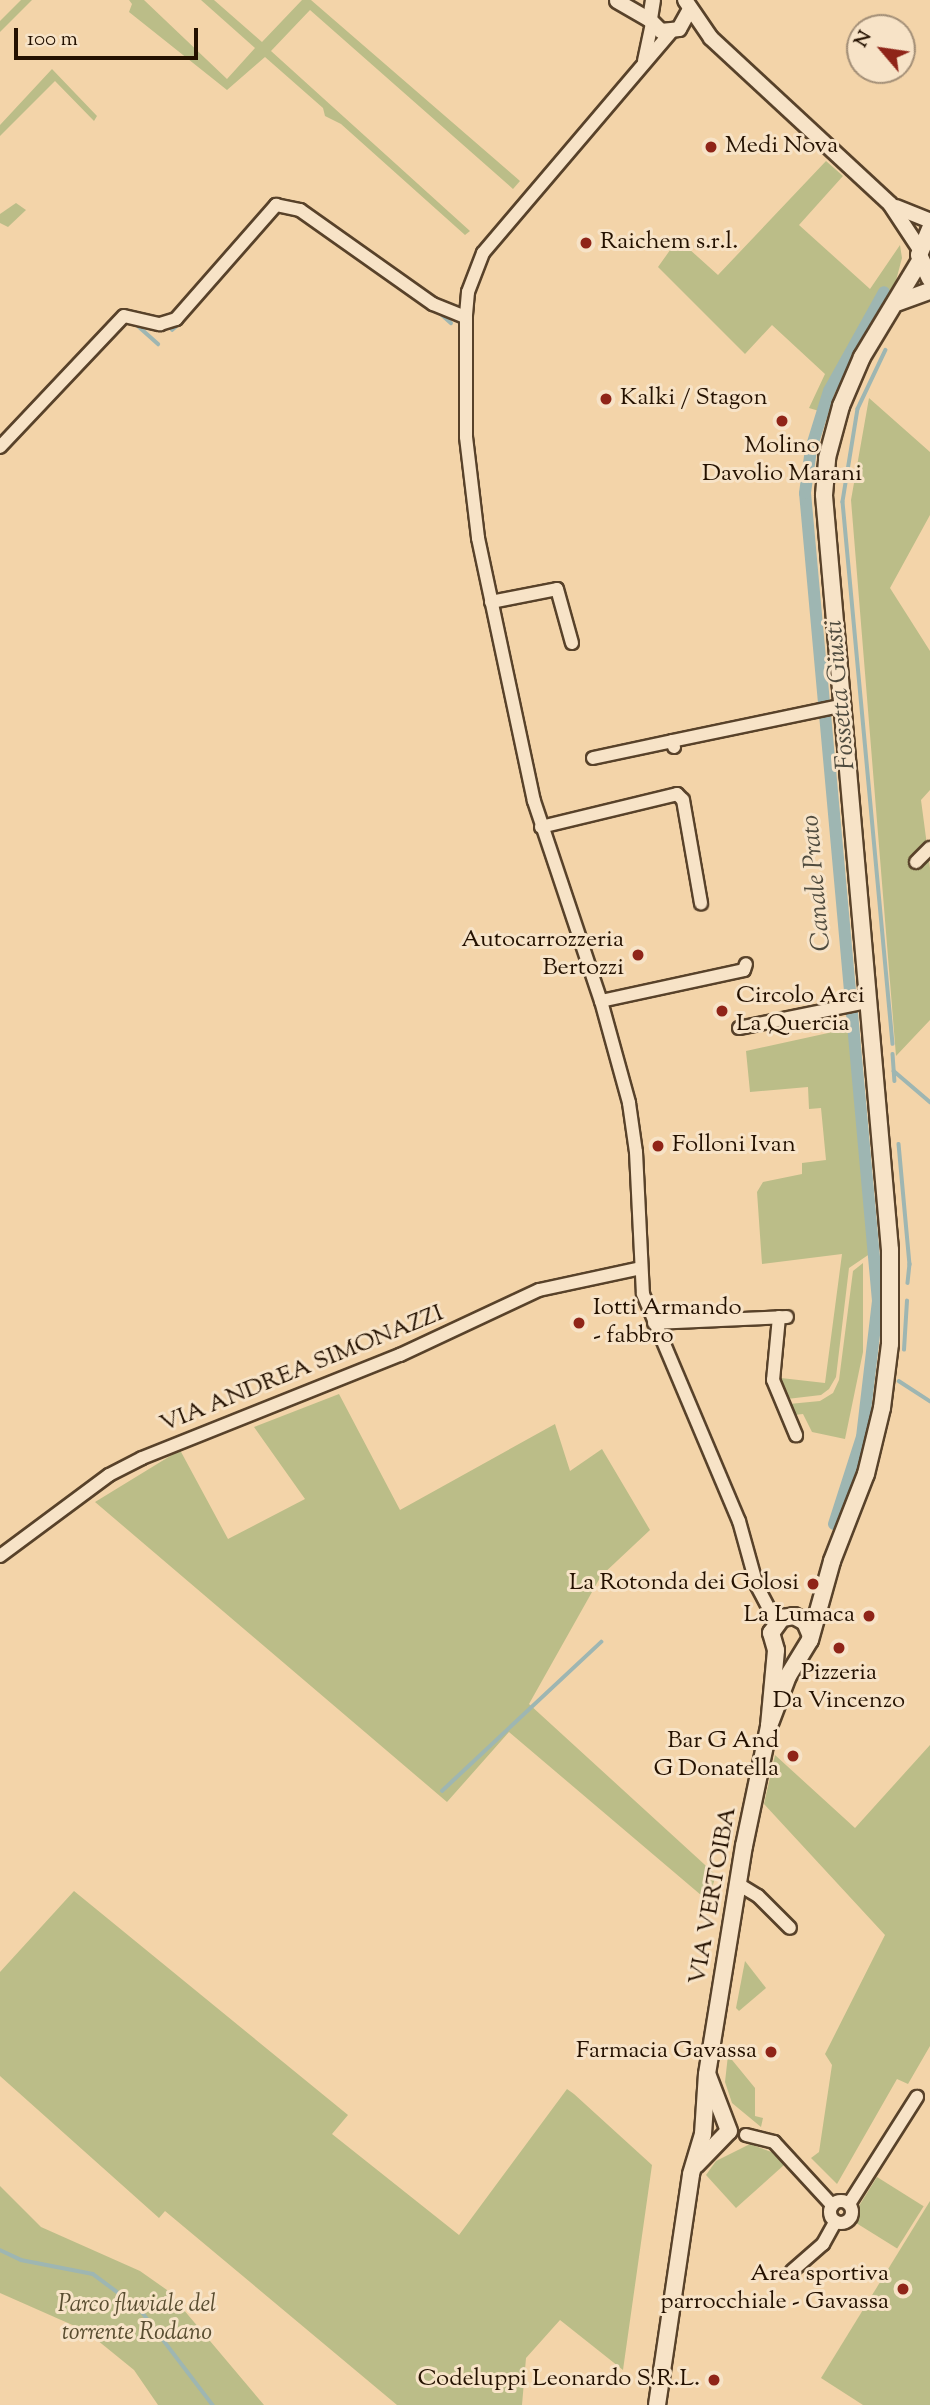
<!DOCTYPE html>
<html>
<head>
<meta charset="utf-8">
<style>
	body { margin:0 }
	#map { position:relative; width:930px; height:2405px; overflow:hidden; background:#f3d4a9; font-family:"Sorts Mill Goudy",serif }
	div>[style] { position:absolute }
	.green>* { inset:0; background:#bbbd88; transform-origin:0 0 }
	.stream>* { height:3.5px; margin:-1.75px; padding:0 1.75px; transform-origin:1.75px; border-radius:1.75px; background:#9eb6b2 }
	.canal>* { height:12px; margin:-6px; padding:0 6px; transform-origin:6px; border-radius:6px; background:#9eb6b2 }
	.roads { filter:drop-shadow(2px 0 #58422a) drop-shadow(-2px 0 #58422a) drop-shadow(0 2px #58422a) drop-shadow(0 -2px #58422a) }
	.minor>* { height:12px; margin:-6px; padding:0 6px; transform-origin:6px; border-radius:6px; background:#f7e3c7 }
	.minor>.ring { margin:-6px; padding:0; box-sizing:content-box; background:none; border:12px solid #f7e3c7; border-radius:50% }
	.tertiary>* { height:14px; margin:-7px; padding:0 7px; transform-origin:7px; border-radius:7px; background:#f7e3c7 }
	.secondary>* { height:16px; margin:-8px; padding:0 8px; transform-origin:8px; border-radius:8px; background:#f7e3c7 }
	.dots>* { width:19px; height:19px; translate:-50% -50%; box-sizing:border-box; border:4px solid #f7e3c7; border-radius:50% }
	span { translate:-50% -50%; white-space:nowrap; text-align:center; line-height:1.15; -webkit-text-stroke:6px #f7e3c7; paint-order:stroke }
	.poi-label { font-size:24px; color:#241100 }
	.left { translate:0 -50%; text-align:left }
	.right { translate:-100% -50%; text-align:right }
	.street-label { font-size:24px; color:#241100 }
	.park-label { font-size:24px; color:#594d30; font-style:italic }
	.water-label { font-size:26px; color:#4f4b3e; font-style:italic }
	.north { position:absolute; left:846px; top:14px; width:70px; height:70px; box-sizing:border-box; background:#f7e3c7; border:2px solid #a38f77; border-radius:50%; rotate:299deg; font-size:19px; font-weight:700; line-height:28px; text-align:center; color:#241100 }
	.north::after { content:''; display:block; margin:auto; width:24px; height:32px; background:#8f2418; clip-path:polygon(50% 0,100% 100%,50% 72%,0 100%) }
	.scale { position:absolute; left:14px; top:28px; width:184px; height:32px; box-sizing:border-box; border:4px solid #241100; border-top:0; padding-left:9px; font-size:21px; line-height:24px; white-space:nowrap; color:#241100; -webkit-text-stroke:5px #f7e3c7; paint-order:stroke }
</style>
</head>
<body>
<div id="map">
	<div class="green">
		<div style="clip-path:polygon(21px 0,32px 0,0 32px,0 21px)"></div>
		<div style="clip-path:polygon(129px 0,144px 0,227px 79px,255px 48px,201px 0,214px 0,262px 42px,302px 0,311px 0,520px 181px,513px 189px,310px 10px,271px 51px,470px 231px,465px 235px,341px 124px,325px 116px,323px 108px,265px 57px,227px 90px,129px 12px,132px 4px)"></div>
		<div style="clip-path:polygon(52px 69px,97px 116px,94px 121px,55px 81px,0 136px,0 125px)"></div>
		<div style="clip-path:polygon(826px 161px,843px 176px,799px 225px,870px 289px,900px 245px,902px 258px,894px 288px,845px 376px,819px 411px,809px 408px,825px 374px,772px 325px,745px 354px,658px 267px,678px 239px,718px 275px)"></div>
		<div style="clip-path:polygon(16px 203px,26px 210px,8px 227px,0 223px,0 214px)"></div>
		<div style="clip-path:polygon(869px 398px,930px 452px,930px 515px,890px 588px,930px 651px,930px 790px,921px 800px,930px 868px,930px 1020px,896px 1056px,851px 500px)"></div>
		<div style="clip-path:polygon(851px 1028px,871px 1249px,877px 1249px,849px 1268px,836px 1377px,829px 1389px,821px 1395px,787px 1399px,781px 1378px,825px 1383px,842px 1254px,762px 1264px,757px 1192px,763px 1182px,802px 1174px,802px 1163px,826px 1160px,821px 1108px,809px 1109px,808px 1087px,750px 1092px,746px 1051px)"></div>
		<div style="clip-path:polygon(863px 1263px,863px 1352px,845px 1439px,812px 1432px,803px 1414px,794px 1415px,789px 1404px,820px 1401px,833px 1393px,839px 1380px,853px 1271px)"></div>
		<div style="clip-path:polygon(339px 1394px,400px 1510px,555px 1424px,570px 1471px,602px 1449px,650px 1530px,601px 1576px,529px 1704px,716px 1875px,708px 1901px,509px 1732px,447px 1802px,95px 1502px,180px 1450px,228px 1539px,305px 1499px,254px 1427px)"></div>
		<div style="clip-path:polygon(930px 1745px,930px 2046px,908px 2084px,897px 2079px,837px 2184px,811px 2158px,819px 2152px,832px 2065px,825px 2054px,885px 1935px,764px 1804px,775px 1755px,855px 1828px)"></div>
		<div style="clip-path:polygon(74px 1891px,348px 2115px,332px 2134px,459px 2235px,567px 2089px,574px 2094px,652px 2165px,623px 2370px,560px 2320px,526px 2358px,522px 2405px,397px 2405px,165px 2211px,159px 2218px,0 2076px,0 1972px)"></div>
		<div style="clip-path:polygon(745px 1961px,766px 1988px,739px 2011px,736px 2008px)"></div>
		<div style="clip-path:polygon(728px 2055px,755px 2088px,755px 2116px,763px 2118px,761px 2127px,732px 2103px,725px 2082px)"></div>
		<div style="clip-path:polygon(750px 2144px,774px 2153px,784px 2165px,736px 2208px,706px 2175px,716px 2161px)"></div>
		<div style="left:877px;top:2177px;width:55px;height:50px;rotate:32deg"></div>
		<div style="clip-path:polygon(0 2186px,41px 2227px,140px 2271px,167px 2290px,264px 2405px,158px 2405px,134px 2370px,86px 2331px,0 2293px)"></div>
		<div style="clip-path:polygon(930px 2201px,930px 2405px,863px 2405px,821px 2378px)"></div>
	</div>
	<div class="stream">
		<div style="left:440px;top:313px;width:15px;rotate:42deg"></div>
		<div style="left:136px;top:324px;width:30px;rotate:42deg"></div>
		<div style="left:172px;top:330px;width:11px;rotate:-41deg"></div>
		<div style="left:886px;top:350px;width:65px;rotate:115.4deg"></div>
		<div style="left:858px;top:409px;width:94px;rotate:99.2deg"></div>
		<div style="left:843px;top:502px;width:544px;rotate:84.73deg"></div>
		<div style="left:893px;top:1054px;width:27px;rotate:86deg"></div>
		<div style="left:894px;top:1071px;width:48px;rotate:40.7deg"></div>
		<div style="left:899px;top:1144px;width:121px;rotate:84.8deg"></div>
		<div style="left:910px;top:1264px;width:19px;rotate:96deg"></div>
		<div style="left:904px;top:1350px;width:49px;rotate:-86.5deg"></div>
		<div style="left:899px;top:1381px;width:37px;rotate:33deg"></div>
		<div style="left:442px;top:1791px;width:218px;rotate:-43.1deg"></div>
		<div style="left:0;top:2250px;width:23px;rotate:25deg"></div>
		<div style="left:21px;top:2260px;width:73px;rotate:11deg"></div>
		<div style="left:93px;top:2274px;width:57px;rotate:36.5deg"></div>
		<div style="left:139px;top:2308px;width:122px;rotate:52.7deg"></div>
	</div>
	<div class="canal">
		<div style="left:834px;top:1524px;width:91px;rotate:-72.2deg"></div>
		<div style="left:862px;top:1437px;width:137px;rotate:-83.3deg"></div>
		<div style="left:878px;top:1301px;width:811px;rotate:-95.16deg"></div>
		<div style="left:805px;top:493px;width:44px;rotate:-82.2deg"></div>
		<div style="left:811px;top:449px;width:61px;rotate:-72.8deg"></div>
		<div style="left:829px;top:391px;width:113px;rotate:-60.9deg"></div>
	</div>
	<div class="roads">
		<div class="minor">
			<div style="left:671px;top:32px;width:290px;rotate:130.4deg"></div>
			<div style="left:483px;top:253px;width:42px;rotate:111deg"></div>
			<div style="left:468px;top:292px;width:25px;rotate:95deg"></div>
			<div style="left:466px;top:317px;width:120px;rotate:90deg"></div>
			<div style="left:466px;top:437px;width:102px;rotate:83.2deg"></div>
			<div style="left:478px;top:538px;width:269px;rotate:78deg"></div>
			<div style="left:534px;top:801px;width:211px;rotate:71.5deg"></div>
			<div style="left:601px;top:1001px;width:106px;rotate:74.6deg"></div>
			<div style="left:629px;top:1103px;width:49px;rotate:81.9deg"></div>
			<div style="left:636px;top:1152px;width:142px;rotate:87.2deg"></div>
			<div style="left:643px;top:1294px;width:246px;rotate:67.1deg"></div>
			<div style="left:739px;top:1521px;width:67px;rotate:74.5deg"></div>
			<div style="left:757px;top:1586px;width:41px;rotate:62.2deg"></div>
			<div style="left:644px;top:61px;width:38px;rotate:-78deg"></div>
			<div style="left:0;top:447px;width:180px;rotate:-46.6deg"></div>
			<div style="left:124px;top:316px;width:37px;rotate:13deg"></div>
			<div style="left:160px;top:324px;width:17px;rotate:-17deg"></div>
			<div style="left:176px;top:319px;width:152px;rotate:-48.7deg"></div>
			<div style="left:276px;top:205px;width:25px;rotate:12deg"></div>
			<div style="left:300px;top:210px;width:163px;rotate:35.3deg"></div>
			<div style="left:433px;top:304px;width:35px;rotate:22deg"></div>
			<div style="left:491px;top:602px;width:67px;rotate:-11.1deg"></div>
			<div style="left:557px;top:589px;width:56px;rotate:74.5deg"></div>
			<div style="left:674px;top:747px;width:6px;rotate:-108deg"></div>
			<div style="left:672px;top:741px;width:172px;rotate:-11.8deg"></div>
			<div style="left:593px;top:758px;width:81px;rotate:-12.1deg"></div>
			<div style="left:541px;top:827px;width:140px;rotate:-13.6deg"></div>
			<div style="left:677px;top:794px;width:8px;rotate:45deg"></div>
			<div style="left:683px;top:800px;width:105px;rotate:80.1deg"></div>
			<div style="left:916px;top:862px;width:20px;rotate:-45deg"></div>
			<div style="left:601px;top:1001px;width:146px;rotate:-12.2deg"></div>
			<div style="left:744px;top:970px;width:6px;rotate:-72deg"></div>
			<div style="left:739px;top:1028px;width:131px;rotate:-11.5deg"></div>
			<div style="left:779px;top:1317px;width:63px;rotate:95.4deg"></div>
			<div style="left:773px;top:1380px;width:60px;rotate:67.3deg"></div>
			<div style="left:654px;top:1323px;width:133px;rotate:-2.6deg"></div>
			<div style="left:0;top:1556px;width:136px;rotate:-36.6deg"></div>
			<div style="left:109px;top:1475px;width:37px;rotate:-27deg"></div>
			<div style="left:142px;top:1458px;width:278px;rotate:-21.8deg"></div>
			<div style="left:400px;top:1355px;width:153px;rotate:-25.1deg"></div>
			<div style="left:539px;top:1290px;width:104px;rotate:-12.2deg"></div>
			<div style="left:738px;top:1884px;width:23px;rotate:31deg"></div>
			<div style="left:758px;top:1896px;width:45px;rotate:45deg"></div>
			<div style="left:746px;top:2135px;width:29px;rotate:14deg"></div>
			<div style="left:774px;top:2142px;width:86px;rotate:47.4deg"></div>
			<div class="ring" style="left:830px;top:2201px;width:10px;height:10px"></div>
			<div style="left:849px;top:2204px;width:127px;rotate:-57.6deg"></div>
			<div style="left:792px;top:2271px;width:41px;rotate:-41.1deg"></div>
			<div style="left:823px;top:2244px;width:25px;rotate:-61deg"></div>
		</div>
		<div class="tertiary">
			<div style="left:653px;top:0;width:20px;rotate:99deg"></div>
			<div style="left:650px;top:20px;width:16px;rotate:45deg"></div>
			<div style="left:661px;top:31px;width:18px;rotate:-6deg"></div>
			<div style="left:679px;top:29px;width:21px;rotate:-61deg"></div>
			<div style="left:685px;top:0;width:46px;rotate:55.6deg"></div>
			<div style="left:711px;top:38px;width:244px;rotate:42.8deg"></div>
			<div style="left:890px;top:204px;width:53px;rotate:56.6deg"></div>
			<div style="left:617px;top:1px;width:38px;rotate:30deg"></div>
			<div style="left:896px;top:207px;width:37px;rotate:22deg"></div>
		</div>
		<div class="secondary">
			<div style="left:930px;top:229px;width:28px;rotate:113deg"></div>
			<div style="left:919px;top:255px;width:26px;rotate:65deg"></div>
			<div style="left:899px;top:302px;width:33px;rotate:-20deg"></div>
			<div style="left:769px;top:1726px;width:53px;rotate:-69.2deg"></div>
			<div style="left:788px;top:1676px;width:42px;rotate:-58.6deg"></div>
			<div style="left:810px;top:1640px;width:82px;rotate:-74.4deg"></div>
			<div style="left:832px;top:1561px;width:93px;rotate:-68.7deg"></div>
			<div style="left:866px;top:1474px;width:68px;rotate:-76.4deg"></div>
			<div style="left:882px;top:1408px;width:64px;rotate:-82.9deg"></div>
			<div style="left:890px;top:1344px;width:94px;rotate:-90deg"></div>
			<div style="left:890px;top:1250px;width:758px;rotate:-95deg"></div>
			<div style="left:824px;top:495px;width:37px;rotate:-85deg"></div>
			<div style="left:827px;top:458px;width:54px;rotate:-74.9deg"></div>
			<div style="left:841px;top:406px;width:53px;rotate:-66.8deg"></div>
			<div style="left:862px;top:357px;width:112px;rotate:-58.9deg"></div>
			<div style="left:696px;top:2165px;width:47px;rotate:-45.9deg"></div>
			<div style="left:729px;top:2131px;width:59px;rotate:-110.9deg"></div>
			<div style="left:657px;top:2405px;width:233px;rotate:-81.6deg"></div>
			<div style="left:691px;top:2174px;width:42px;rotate:-73.3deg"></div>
			<div style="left:703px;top:2134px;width:60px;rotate:-86.2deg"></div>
			<div style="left:707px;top:2074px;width:231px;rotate:-80.8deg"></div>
			<div style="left:744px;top:1846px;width:123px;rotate:-78.2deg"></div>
			<div style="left:769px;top:1726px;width:76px;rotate:-84.7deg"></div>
			<div style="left:776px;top:1650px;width:18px;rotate:-106deg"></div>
			<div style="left:771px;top:1633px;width:19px;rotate:-54deg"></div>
			<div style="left:782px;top:1618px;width:12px;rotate:-9deg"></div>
			<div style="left:794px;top:1616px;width:13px;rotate:29deg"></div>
			<div style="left:805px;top:1622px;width:13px;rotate:67deg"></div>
		</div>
	</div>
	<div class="dots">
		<div style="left:711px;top:147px;background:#8f2418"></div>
		<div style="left:586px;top:243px;background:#8f2418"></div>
		<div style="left:606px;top:399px;background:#8f2418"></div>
		<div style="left:782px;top:421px;background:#8f2418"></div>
		<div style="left:638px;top:955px;background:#8f2418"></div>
		<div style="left:722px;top:1011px;background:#8f2418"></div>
		<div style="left:658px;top:1146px;background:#8f2418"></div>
		<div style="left:579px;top:1323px;background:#8f2418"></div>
		<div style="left:813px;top:1584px;background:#8f2418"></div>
		<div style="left:869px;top:1616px;background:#8f2418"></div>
		<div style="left:839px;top:1648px;background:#8f2418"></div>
		<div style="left:793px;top:1756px;background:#8f2418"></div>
		<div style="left:771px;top:2052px;background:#8f2418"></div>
		<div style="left:903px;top:2289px;background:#8f2418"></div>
		<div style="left:714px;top:2380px;background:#8f2418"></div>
	</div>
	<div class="poi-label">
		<span class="left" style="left:725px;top:147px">Medi Nova</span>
		<span class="left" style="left:600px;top:243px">Raichem s.r.l.</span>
		<span class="left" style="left:620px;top:399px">Kalki / Stagon</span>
		<span style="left:782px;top:461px">Molino<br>Davolio Marani</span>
		<span class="right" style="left:624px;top:955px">Autocarrozzeria<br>Bertozzi</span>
		<span class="left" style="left:736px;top:1011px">Circolo Arci<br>La Quercia</span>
		<span class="left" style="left:672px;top:1146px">Folloni Ivan</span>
		<span class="left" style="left:593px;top:1323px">Iotti Armando<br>- fabbro</span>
		<span class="right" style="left:799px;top:1584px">La Rotonda dei Golosi</span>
		<span class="right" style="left:855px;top:1616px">La Lumaca</span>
		<span style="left:839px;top:1688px">Pizzeria<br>Da Vincenzo</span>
		<span class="right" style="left:779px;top:1756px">Bar G And<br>G Donatella</span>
		<span class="right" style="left:757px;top:2052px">Farmacia Gavassa</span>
		<span class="right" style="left:889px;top:2289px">Area sportiva<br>parrocchiale - Gavassa</span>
		<span class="right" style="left:700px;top:2380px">Codeluppi Leonardo S.R.L.</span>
	</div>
	<div class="street-label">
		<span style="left:302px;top:1370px;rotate:-22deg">VIA ANDREA SIMONAZZI</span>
		<span style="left:714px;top:1896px;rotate:-80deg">VIA VERTOIBA</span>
	</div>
	<div class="park-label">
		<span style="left:137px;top:2320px">Parco fluviale del<br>torrente Rodano</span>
	</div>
	<div class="water-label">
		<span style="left:841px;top:695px;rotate:-95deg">Fossetta Giusti</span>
		<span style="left:817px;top:883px;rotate:-95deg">Canale Prato</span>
	</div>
	<div class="north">N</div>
	<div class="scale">100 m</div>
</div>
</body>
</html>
